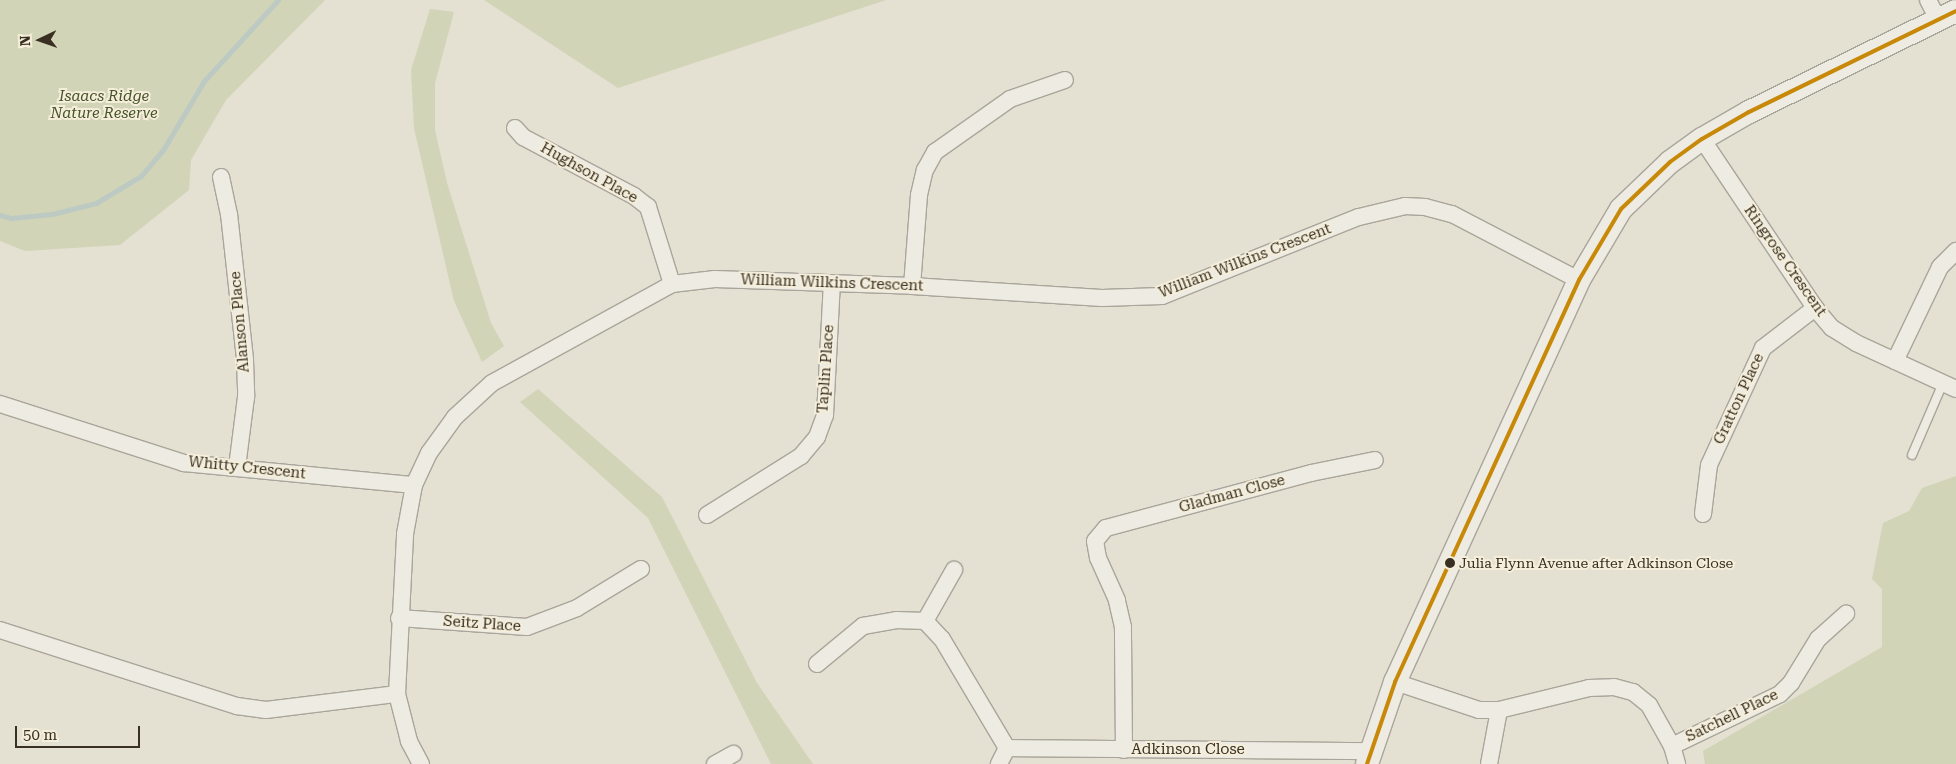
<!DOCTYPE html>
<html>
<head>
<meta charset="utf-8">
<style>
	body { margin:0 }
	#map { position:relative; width:1956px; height:764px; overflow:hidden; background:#e4e0d2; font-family:"Roboto Serif",serif }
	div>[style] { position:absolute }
	.green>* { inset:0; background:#d1d4b6 }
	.stream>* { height:5px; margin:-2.5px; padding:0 2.5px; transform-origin:2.5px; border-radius:2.5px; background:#bccac3 }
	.roads { filter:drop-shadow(1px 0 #aaa59a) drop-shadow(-1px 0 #aaa59a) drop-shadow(0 1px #aaa59a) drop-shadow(0 -1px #aaa59a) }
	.lane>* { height:8px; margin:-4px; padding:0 4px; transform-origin:4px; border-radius:4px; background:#edebe2 }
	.street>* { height:16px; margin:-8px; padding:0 8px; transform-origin:8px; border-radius:8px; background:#edebe2 }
	.secondary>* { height:22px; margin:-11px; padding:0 11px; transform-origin:11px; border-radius:11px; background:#edebe2 }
	.bus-1>* { height:4px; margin:-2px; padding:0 2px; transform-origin:2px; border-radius:2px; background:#c88808 }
	.dots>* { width:14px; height:14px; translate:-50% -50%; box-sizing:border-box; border:2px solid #f4eeda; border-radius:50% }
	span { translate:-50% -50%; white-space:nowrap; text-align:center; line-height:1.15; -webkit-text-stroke:4px #f4eeda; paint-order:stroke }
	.bus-label { font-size:14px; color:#392f22 }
	.left { translate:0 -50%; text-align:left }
	.park-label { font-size:15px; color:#46542a; font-style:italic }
	.street-label { font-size:15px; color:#392f22 }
	.north { position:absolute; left:15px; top:15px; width:50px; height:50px; -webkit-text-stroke:4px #f4eeda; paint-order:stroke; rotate:267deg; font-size:14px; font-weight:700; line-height:20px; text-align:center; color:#392f22 }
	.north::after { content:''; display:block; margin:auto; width:18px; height:22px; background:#392f22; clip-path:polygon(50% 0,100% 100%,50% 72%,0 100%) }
	.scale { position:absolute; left:15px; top:726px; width:125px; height:22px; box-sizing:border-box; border:2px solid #392f22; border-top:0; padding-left:6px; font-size:15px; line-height:18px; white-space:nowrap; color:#392f22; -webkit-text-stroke:4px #f4eeda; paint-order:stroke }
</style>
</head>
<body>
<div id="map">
	<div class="green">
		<div style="clip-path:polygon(0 0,325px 0,226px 100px,191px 160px,189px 190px,120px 245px,25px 251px,0 241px)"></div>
		<div style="clip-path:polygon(484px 0,886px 0,618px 88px)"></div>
		<div style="clip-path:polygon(430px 9px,454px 12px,435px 83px,435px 130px,447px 183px,491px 323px,504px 346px,482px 362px,454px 301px,414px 128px,411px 70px)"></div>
		<div style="clip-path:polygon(538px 389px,662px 497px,757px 683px,813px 764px,771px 764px,648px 518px,520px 402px)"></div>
		<div style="clip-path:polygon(1956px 476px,1956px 764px,1705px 764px,1703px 751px,1882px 647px,1882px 589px,1872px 579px,1883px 523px,1909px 511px,1922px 488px)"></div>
	</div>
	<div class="stream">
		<div style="left:0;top:215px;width:11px;rotate:15deg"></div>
		<div style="left:11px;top:218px;width:41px;rotate:-5.6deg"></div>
		<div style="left:52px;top:214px;width:45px;rotate:-14deg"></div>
		<div style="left:96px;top:203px;width:52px;rotate:-31deg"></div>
		<div style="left:141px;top:176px;width:34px;rotate:-50deg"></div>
		<div style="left:163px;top:150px;width:80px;rotate:-59.3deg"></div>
		<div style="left:204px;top:81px;width:110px;rotate:-47.6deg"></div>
	</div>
	<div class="roads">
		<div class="lane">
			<div style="left:1912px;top:455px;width:78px;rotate:-66.7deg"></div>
		</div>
		<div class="street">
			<div style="left:1928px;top:0;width:20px;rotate:63deg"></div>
			<div style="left:515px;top:128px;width:12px;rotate:48deg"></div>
			<div style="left:523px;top:137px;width:126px;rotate:28deg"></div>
			<div style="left:634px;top:196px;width:18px;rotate:38deg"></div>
			<div style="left:648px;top:207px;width:81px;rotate:72.7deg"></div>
			<div style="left:1702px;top:139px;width:203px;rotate:56.2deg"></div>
			<div style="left:1815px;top:308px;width:26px;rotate:50deg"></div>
			<div style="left:1832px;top:328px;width:28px;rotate:32deg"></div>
			<div style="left:1856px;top:343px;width:110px;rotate:24.7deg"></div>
			<div style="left:221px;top:177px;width:38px;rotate:78deg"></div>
			<div style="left:229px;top:214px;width:147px;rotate:83.7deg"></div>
			<div style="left:245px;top:360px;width:37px;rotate:88deg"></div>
			<div style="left:246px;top:397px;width:71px;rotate:97.3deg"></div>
			<div style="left:912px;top:286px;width:91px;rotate:-85.6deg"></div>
			<div style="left:919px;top:195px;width:26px;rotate:-77deg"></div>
			<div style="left:925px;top:170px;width:21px;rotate:-61deg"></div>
			<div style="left:935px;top:152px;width:92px;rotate:-35.2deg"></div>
			<div style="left:1010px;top:99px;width:58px;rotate:-19.1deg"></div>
			<div style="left:1895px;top:361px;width:104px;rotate:-64.4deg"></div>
			<div style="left:1940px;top:267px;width:23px;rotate:-45deg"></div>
			<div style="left:0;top:404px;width:193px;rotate:17.8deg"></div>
			<div style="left:184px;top:463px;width:231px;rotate:5.5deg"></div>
			<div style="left:1703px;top:514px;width:49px;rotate:-83deg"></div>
			<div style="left:1709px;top:465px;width:129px;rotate:-65.2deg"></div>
			<div style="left:1763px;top:348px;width:66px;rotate:-37.6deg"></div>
			<div style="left:707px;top:515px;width:111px;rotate:-32.1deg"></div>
			<div style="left:801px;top:456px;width:25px;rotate:-50deg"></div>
			<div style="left:817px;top:437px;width:23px;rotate:-70deg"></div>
			<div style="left:825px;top:415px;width:132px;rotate:-87deg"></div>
			<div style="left:399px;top:618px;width:128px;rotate:4deg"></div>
			<div style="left:527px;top:627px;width:53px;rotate:-20.8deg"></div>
			<div style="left:577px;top:608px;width:75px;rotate:-31.4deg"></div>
			<div style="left:925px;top:621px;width:59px;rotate:-60.4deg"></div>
			<div style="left:0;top:630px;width:249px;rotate:17.8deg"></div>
			<div style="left:237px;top:706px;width:29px;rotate:8deg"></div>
			<div style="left:266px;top:710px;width:132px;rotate:-7deg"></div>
			<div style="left:817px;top:664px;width:60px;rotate:-39.6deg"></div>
			<div style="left:863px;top:626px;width:34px;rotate:-10deg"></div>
			<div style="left:896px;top:620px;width:29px;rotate:2deg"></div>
			<div style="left:925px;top:621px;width:25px;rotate:47deg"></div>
			<div style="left:942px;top:639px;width:127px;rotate:59.2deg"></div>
			<div style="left:1007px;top:748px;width:18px;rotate:117deg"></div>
			<div style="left:1395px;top:682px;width:89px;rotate:18.4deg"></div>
			<div style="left:1479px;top:710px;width:20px"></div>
			<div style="left:1499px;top:710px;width:93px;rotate:-13.7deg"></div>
			<div style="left:1589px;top:688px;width:25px;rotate:-2deg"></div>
			<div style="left:1614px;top:687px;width:20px;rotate:15deg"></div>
			<div style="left:1633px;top:692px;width:21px;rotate:39deg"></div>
			<div style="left:1649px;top:705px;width:47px;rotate:60.7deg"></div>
			<div style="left:1672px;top:746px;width:19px;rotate:74deg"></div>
			<div style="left:1672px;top:746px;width:120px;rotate:-25.7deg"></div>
			<div style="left:1780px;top:694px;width:16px;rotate:-45deg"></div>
			<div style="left:1791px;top:683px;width:52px;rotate:-58.5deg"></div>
			<div style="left:1818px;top:639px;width:38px;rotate:-42deg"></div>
			<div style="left:1007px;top:748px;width:362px;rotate:0.5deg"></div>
			<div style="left:1124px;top:750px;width:123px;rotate:-90.5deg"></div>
			<div style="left:1123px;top:627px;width:28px;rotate:-103deg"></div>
			<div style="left:1117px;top:600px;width:46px;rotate:-114.3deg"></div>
			<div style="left:1098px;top:558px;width:17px;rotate:-100deg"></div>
			<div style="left:1095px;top:541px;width:17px;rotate:-50deg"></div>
			<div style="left:1106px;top:528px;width:212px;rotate:-15deg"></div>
			<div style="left:1311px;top:473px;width:65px;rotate:-11.5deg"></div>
			<div style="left:421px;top:764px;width:26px;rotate:-118deg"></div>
			<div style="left:409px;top:741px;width:49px;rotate:-104.3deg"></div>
			<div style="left:397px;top:694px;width:160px;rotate:-87.1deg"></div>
			<div style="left:405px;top:534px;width:50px;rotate:-79.6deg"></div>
			<div style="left:414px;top:485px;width:35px;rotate:-65deg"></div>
			<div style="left:429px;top:453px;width:44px;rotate:-54.2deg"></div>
			<div style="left:455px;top:417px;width:50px;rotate:-42.6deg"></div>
			<div style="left:492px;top:383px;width:205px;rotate:-28.8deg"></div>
			<div style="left:672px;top:284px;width:43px;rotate:-6.6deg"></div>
			<div style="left:715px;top:279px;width:197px;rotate:2deg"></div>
			<div style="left:912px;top:286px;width:190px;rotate:3.6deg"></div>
			<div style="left:1102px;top:298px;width:60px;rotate:-1.9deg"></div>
			<div style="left:1162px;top:296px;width:212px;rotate:-21.9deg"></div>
			<div style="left:1359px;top:217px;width:47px;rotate:-13.4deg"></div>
			<div style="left:1405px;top:206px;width:20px;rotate:3deg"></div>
			<div style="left:1425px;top:207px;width:28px;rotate:15deg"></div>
			<div style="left:1452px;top:214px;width:143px;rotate:27.5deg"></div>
			<div style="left:715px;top:764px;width:21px;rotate:-29deg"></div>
			<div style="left:1489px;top:764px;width:55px;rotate:-79.5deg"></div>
		</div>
		<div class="secondary">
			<div style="left:1367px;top:764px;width:87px;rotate:-71.1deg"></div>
			<div style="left:1395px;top:682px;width:442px;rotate:-65.4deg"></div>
			<div style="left:1579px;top:280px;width:82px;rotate:-59.4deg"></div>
			<div style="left:1621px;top:209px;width:68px;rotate:-43.8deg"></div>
			<div style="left:1670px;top:162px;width:39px;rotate:-36deg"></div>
			<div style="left:1702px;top:139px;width:54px;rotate:-29.9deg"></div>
			<div style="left:1749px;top:112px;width:230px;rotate:-26deg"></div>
		</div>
	</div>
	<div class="bus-1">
		<div style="left:1367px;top:764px;width:87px;rotate:-71.1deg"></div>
		<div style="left:1395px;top:682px;width:442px;rotate:-65.4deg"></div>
		<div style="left:1579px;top:280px;width:82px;rotate:-59.4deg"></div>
		<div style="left:1621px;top:209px;width:68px;rotate:-43.8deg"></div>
		<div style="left:1670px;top:162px;width:39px;rotate:-36deg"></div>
		<div style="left:1702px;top:139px;width:54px;rotate:-29.9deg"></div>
		<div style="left:1749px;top:112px;width:230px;rotate:-26deg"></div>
	</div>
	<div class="dots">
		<div style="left:1450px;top:563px;background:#392f22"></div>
	</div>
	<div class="bus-label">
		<span class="left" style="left:1459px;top:563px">Julia Flynn Avenue after Adkinson Close</span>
	</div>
	<div class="park-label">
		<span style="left:104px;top:105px">Isaacs Ridge<br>Nature Reserve</span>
	</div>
	<div class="street-label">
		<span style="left:589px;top:173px;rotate:29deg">Hughson Place</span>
		<span style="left:1245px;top:261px;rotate:-21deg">William Wilkins Crescent</span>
		<span style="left:1785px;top:261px;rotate:55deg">Ringrose Crescent</span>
		<span style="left:832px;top:283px;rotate:2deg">William Wilkins Crescent</span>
		<span style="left:240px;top:322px;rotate:-95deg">Alanson Place</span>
		<span style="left:826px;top:369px;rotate:-86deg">Taplin Place</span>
		<span style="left:1739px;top:399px;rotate:-65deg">Gratton Place</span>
		<span style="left:247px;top:468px;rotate:6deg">Whitty Crescent</span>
		<span style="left:1232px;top:494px;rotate:-15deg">Gladman Close</span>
		<span style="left:482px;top:624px;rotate:4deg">Seitz Place</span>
		<span style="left:1732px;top:716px;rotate:-26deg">Satchell Place</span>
		<span style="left:1188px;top:750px">Adkinson Close</span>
	</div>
	<div class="north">N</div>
	<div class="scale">50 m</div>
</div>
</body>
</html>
